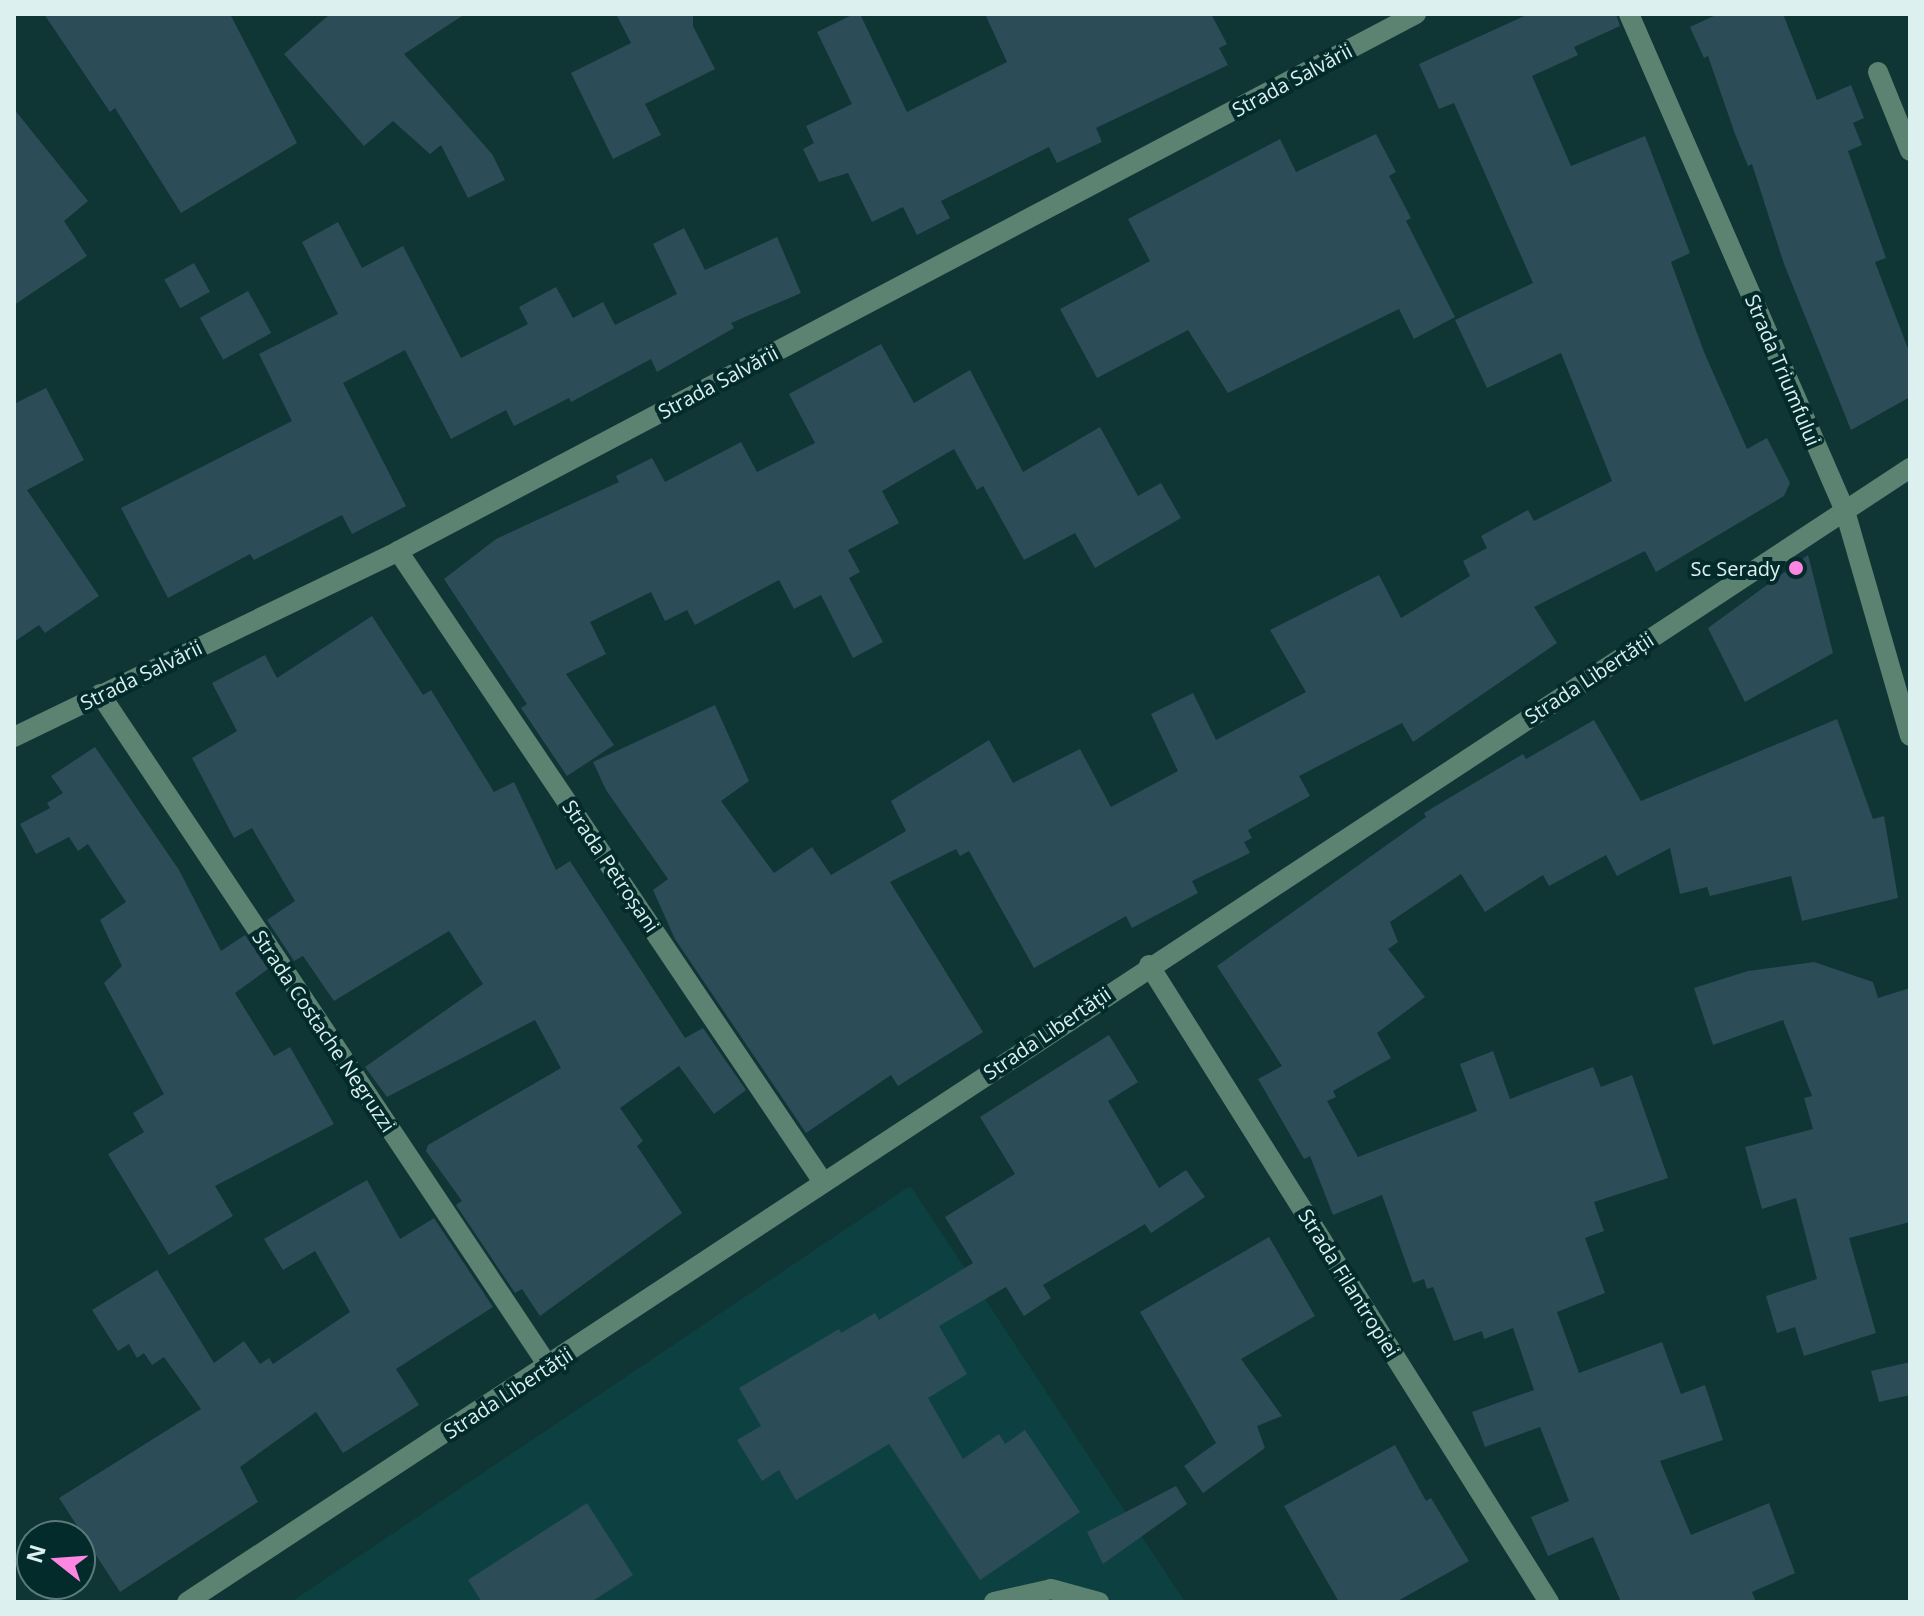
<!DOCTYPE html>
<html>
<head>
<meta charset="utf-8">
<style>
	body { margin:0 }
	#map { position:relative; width:1924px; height:1616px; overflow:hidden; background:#103535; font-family:"Open Sans",sans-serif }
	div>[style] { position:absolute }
	.built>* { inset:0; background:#0d4141 }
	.building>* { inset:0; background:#2c4c57; transform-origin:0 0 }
	.minor>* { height:20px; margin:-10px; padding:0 10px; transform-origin:10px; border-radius:10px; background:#5c8272 }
	.dots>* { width:22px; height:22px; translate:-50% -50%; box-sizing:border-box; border:4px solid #042b2b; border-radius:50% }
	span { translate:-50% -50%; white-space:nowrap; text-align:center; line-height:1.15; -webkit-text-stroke:8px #042b2b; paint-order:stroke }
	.street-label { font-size:20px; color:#dcf0f0 }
	.poi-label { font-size:20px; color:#dcf0f0 }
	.right { translate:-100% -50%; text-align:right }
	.frame { position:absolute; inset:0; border:16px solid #dcf0f0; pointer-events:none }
	.north { position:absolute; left:16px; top:1520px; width:80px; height:80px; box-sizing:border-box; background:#042b2b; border:2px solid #5a7a7a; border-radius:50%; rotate:287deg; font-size:22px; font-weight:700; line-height:32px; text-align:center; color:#dcf0f0 }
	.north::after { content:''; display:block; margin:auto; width:28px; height:36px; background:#fd86e2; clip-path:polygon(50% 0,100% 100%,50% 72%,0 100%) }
</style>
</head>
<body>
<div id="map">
	<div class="built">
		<div style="clip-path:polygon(911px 1187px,1185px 1602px,291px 1602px,907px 1188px)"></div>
	</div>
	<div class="building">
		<div style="clip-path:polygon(44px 14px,230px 14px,297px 143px,181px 213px,115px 108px,110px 112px)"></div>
		<div style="clip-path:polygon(330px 14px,465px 14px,404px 54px,492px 154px,505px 180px,468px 198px,441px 145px,430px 154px,393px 121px,364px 146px,284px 54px)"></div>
		<div style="clip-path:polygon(616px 14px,693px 14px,693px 26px,715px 69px,645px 104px,661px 135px,613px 159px,571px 73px,631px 43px)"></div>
		<div style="clip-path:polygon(854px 14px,860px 14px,907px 112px,1007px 62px,985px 14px,1211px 14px,1227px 44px,1219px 48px,1228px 65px,1096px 128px,1102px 142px,1057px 163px,1049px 147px,941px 201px,950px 218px,917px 235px,903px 207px,872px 222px,848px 173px,819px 182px,803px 149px,814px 143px,806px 126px,852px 104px,817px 32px)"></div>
		<div style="clip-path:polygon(1529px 14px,1616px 14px,1620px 26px,1574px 47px,1578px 55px,1532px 76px,1571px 166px,1645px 136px,1690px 253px,1671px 262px,1704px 352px,1747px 449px,1767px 438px,1790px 483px,1784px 496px,1656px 572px,1645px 551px,1534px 607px,1557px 643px,1413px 742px,1402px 723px,1299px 776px,1310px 796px,1248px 830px,1252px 838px,1244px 842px,1250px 853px,1192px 881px,1198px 893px,1132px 928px,1126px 916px,1034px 968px,969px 851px,960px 856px,956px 849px,890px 882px,983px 1032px,898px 1086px,891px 1075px,806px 1133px,675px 939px,653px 890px,668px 879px,606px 790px,593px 762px,715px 705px,749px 781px,721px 801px,774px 873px,812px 847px,831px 875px,906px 831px,891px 801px,989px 740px,1013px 783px,1080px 749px,1111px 807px,1178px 771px,1151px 714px,1193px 693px,1216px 740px,1306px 692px,1270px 630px,1379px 575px,1401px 618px,1470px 576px,1463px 561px,1487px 548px,1481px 536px,1528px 510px,1534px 521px,1612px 481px,1561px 353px,1487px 388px,1455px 320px,1533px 283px,1454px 103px,1439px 109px,1419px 64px)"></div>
		<div style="clip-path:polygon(1718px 14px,1783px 14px,1817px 100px,1851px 85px,1864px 118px,1853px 123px,1862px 145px,1848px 151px,1886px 258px,1875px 262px,1910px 354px,1910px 397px,1851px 430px,1784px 264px,1752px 164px,1748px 166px,1735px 134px,1708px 56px,1704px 58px,1690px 27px)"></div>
		<div style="clip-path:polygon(14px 109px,88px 201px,64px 221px,87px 256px,14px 305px)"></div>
		<div style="clip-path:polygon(1376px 134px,1396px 172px,1389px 176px,1411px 218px,1406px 221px,1455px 317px,1414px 339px,1399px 309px,1228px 393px,1188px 330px,1097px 378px,1060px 309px,1150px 261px,1128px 219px,1280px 139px,1296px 172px)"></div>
		<div style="clip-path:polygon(338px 222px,362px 268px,403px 246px,461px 358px,528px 324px,519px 307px,556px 287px,573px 318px,603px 302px,615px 325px,677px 294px,653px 244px,684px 228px,705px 270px,777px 237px,801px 293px,731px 323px,734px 328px,657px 372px,651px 359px,571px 402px,569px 398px,514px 426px,506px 410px,451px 439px,405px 350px,343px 383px,406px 506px,352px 534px,342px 515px,254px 560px,250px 554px,168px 598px,121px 508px,292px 421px,259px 354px,338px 314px,302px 242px)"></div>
		<div style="left:194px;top:263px;width:33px;height:34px;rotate:61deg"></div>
		<div style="left:248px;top:291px;width:48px;height:55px;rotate:61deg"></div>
		<div style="clip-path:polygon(881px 344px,914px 403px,970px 370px,1023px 472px,1100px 427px,1138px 496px,1161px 483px,1181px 518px,1095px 568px,1075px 533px,1024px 560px,983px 486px,977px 490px,954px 449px,882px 491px,899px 523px,848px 550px,860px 572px,849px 578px,883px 642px,853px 658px,821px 595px,794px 609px,779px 580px,695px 625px,687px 610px,665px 621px,651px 592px,590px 622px,606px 654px,566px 674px,614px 745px,567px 776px,521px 708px,527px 704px,444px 579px,496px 539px,619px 482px,616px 476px,652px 458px,665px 482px,741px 442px,757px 472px,815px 443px,789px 394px)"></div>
		<div style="clip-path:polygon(46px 388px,84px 460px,27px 490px,99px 596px,45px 633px,39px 625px,14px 642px,14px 404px)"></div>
		<div style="clip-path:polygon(1808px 555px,1833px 653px,1745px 702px,1708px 628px)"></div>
		<div style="clip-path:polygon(372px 616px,423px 695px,431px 690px,494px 792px,514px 782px,556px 870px,570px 861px,685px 1038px,703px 1028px,746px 1090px,714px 1114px,679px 1066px,620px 1108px,643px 1141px,637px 1146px,682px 1213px,540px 1316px,522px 1289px,515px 1293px,456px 1205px,462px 1201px,426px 1151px,428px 1145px,561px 1068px,535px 1020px,387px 1097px,365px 1067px,483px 984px,449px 931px,334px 1001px,303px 956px,294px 961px,267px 920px,295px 901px,252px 828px,234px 838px,192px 758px,237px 731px,212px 683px,265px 655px,277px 678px)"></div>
		<div style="clip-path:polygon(1837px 719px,1873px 819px,1884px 816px,1898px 898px,1802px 921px,1791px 876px,1710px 896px,1707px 887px,1680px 894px,1670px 848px,1617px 876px,1606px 855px,1549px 886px,1543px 875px,1485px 912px,1461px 874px,1390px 922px,1398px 942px,1388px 949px,1425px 997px,1377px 1033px,1391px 1058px,1333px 1091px,1336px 1097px,1327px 1101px,1358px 1157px,1477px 1111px,1460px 1064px,1493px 1051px,1510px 1099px,1593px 1067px,1601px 1087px,1632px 1075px,1668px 1178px,1594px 1202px,1604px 1231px,1585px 1238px,1605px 1293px,1557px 1312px,1579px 1373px,1662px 1342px,1681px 1394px,1705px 1385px,1723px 1440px,1660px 1461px,1691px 1535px,1769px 1503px,1795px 1573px,1752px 1592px,1756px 1602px,1621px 1602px,1593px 1537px,1548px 1556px,1531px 1517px,1569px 1501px,1540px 1427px,1485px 1447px,1472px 1412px,1534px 1390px,1513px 1328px,1484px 1339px,1482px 1331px,1454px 1341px,1433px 1287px,1427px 1289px,1424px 1279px,1413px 1283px,1382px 1195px,1333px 1215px,1310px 1156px,1304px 1159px,1258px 1079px,1282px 1066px,1217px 966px,1426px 817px,1424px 813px,1523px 754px,1526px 759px,1594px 720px,1641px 801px)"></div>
		<div style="clip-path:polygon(95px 747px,179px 870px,221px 951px,245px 935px,268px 969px,235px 993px,274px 1056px,290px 1047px,334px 1124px,215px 1186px,233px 1216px,169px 1255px,108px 1154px,144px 1132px,133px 1113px,164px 1094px,104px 983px,122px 966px,100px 920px,126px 902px,88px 844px,78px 851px,69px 837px,36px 854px,20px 824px,50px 808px,47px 803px,63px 793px,51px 776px)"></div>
		<div style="clip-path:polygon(1814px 962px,1873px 982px,1878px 998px,1910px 988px,1910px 1222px,1849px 1238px,1876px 1333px,1804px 1356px,1795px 1327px,1777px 1333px,1766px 1296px,1817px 1279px,1796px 1198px,1762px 1209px,1745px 1147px,1813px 1129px,1804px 1098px,1812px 1096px,1783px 1020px,1713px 1045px,1694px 988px,1748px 971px)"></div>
		<div style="clip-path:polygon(1109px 1035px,1138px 1082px,1108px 1101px,1159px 1188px,1186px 1170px,1205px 1197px,1151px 1233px,1145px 1224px,1043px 1285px,1051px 1298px,1024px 1316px,1006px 1287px,939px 1326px,967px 1374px,928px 1398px,963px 1459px,999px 1434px,1005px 1444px,1025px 1430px,1080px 1512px,980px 1580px,889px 1444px,796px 1500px,779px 1470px,762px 1481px,737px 1440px,761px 1426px,739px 1388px,839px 1329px,841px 1333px,875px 1313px,879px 1320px,973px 1263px,945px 1217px,1015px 1174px,980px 1117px)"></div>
		<div style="clip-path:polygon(367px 1180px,400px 1239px,434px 1218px,493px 1307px,396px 1369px,419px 1405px,343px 1453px,316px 1412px,240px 1467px,258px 1502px,120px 1592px,59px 1498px,201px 1409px,164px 1357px,152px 1365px,144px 1353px,137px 1358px,129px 1344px,118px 1351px,92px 1310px,157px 1270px,214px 1363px,244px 1341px,260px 1364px,269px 1358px,273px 1364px,350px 1312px,315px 1251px,283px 1270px,264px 1239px)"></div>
		<div style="clip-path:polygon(1269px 1237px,1315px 1316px,1241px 1359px,1282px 1416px,1257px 1426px,1265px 1448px,1203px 1493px,1184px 1466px,1216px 1443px,1140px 1312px)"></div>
		<div style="clip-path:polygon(1910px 1362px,1910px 1395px,1879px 1402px,1871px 1371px)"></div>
		<div style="clip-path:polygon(1395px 1445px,1426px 1501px,1431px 1498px,1469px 1561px,1396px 1602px,1339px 1602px,1284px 1506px)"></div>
		<div style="clip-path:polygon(1176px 1486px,1187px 1504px,1103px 1564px,1087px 1532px)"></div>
		<div style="clip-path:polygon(587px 1503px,633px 1575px,591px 1602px,482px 1602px,468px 1580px)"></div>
	</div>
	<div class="minor">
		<div style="left:1629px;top:14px;width:542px;rotate:66.51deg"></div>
		<div style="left:1845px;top:511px;width:234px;rotate:73.9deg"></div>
		<div style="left:1878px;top:72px;width:85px;rotate:67.9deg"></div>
		<div style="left:398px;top:551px;width:761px;rotate:56.04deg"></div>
		<div style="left:100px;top:694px;width:809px;rotate:56.29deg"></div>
		<div style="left:14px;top:737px;width:427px;rotate:-25.8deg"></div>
		<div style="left:398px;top:551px;width:1151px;rotate:-27.81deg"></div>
		<div style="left:1149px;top:965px;width:752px;rotate:57.87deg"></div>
		<div style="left:187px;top:1602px;width:2063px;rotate:-33.35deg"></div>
		<div style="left:994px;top:1602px;width:58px;rotate:-12.8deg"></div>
		<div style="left:1051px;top:1589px;width:50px;rotate:15.2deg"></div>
	</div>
	<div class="dots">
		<div style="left:1796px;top:568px;background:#fd86e2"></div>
	</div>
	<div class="street-label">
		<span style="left:1292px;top:80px;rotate:-28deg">Strada Salvării</span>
		<span style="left:1783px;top:370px;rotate:67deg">Strada Triumfului</span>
		<span style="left:718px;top:382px;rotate:-28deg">Strada Salvării</span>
		<span style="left:141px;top:675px;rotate:-26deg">Strada Salvării</span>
		<span style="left:1589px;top:678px;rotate:-33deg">Strada Libertății</span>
		<span style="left:611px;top:866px;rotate:56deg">Strada Petroșani</span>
		<span style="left:324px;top:1031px;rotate:56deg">Strada Costache Negruzzi</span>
		<span style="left:1047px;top:1033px;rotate:-34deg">Strada Libertății</span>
		<span style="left:1349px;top:1283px;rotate:58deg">Strada Filantropiei</span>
		<span style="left:508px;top:1393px;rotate:-33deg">Strada Libertății</span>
	</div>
	<div class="poi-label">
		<span class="right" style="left:1780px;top:568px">Sc Serady</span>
	</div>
	<div class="frame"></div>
	<div class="north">N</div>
</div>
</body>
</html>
